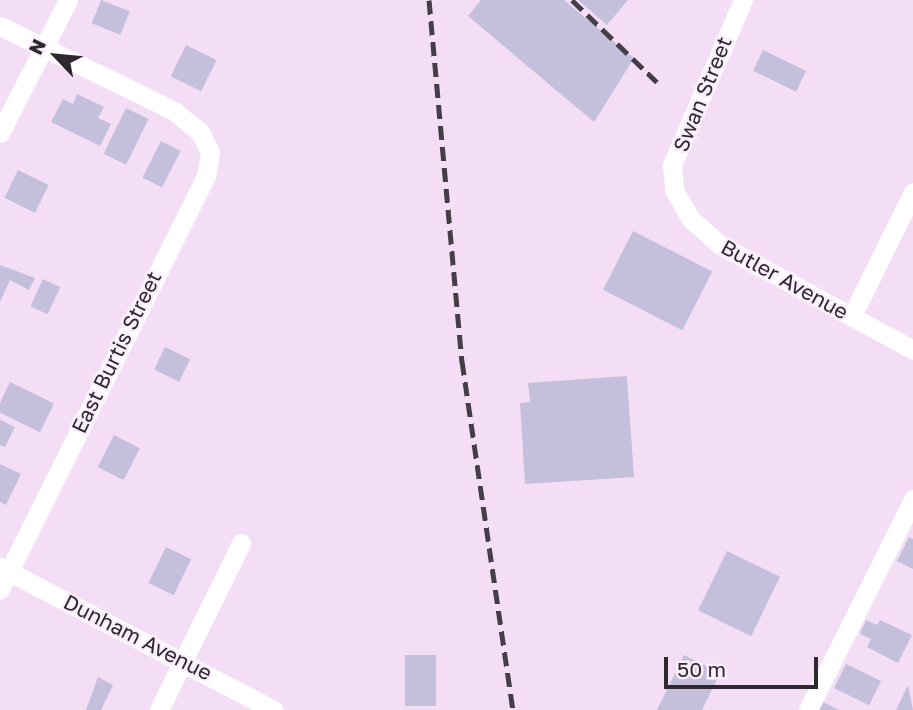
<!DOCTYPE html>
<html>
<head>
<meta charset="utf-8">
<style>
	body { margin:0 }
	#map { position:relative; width:913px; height:710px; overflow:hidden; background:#f3def6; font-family:"Golos Text",sans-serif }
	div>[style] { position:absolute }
	.building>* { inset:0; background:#c4bfdb; transform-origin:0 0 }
	.minor>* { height:19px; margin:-9.5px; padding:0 9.5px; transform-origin:9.5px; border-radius:9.5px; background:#fff }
	.rail>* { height:5px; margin-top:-2.5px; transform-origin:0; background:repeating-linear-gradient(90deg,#453d47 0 14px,transparent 0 21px) }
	span { translate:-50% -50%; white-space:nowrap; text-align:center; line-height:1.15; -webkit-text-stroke:5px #fbeffd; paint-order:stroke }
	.street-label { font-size:21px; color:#2f2831 }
	.north { position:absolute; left:21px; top:21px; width:70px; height:70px; -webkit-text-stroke:5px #fbeffd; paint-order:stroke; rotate:296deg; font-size:19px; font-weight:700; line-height:28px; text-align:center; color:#2f2831 }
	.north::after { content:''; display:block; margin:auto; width:24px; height:32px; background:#2f2831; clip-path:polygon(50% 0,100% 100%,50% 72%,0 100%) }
	.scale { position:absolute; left:664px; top:657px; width:154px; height:32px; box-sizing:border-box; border:4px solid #2f2831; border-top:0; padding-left:9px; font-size:21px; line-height:24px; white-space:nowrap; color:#2f2831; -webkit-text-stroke:5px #fbeffd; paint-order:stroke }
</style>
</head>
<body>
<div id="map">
	<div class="building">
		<div style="left:101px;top:0;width:31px;height:25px;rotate:22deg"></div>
		<div style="clip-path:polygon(481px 0,564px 0,634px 58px,594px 122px,468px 16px)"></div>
		<div style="clip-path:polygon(578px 0,628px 0,607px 25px)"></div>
		<div style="left:186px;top:45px;width:34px;height:35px;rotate:26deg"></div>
		<div style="left:763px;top:50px;width:48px;height:23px;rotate:26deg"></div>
		<div style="clip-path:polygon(77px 94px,104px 107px,98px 118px,111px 124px,100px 146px,51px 122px,63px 99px,73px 104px)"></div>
		<div style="left:126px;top:108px;width:25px;height:51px;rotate:26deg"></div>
		<div style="left:161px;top:141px;width:22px;height:41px;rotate:27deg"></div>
		<div style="left:18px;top:170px;width:34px;height:31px;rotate:26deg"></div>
		<div style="left:633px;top:231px;width:89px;height:66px;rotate:27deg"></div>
		<div style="clip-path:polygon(0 265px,35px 278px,29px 290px,10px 280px,0 302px)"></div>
		<div style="left:43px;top:279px;width:19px;height:30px;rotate:25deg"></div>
		<div style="left:165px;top:347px;width:28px;height:25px;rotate:26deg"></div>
		<div style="clip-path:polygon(627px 376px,634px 477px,525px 484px,520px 403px,530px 402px,528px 383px)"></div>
		<div style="left:10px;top:382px;width:49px;height:32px;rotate:26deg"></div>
		<div style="clip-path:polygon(0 420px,15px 427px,5px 447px,0 445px)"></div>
		<div style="left:114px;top:435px;width:29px;height:36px;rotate:27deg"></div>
		<div style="clip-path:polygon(0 464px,21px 474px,6px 505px,0 502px)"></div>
		<div style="clip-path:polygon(909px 537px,913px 539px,913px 569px,897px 561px)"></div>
		<div style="left:166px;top:547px;width:28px;height:40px;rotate:26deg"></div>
		<div style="left:727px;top:551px;width:59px;height:66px;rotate:26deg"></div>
		<div style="clip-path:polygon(866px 620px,877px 625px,880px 620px,912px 635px,898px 663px,867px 647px,871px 639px,860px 634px)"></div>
		<div style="left:405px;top:655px;width:31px;height:51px"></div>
		<div style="clip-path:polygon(684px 655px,720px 673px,702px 710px,657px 710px)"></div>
		<div style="left:846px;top:664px;width:39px;height:27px;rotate:26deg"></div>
		<div style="clip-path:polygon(98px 677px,113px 685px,101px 710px,86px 710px)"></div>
		<div style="clip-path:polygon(908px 685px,913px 710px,896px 710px)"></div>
		<div style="clip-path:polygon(821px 701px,839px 710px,817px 710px)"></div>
	</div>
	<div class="minor">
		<div style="left:743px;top:0;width:180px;rotate:113.3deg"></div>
		<div style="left:672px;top:165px;width:25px;rotate:85deg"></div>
		<div style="left:674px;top:190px;width:34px;rotate:60deg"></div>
		<div style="left:691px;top:219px;width:39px;rotate:42deg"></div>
		<div style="left:720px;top:245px;width:220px;rotate:28.5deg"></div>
		<div style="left:0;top:26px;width:194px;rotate:26deg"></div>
		<div style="left:174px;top:111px;width:33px;rotate:39deg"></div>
		<div style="left:200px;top:132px;width:22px;rotate:63deg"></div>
		<div style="left:210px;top:152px;width:24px;rotate:99deg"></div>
		<div style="left:206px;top:176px;width:462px;rotate:116.5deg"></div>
		<div style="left:0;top:133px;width:149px;rotate:-62.9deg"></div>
		<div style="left:852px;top:316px;width:138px;rotate:-63.8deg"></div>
		<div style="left:0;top:567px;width:309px;rotate:27.6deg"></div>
		<div style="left:159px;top:710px;width:186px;rotate:-63.8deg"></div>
		<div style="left:808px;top:710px;width:236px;rotate:-63.5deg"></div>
	</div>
	<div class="rail">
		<div style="left:429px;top:0;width:363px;rotate:84.8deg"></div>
		<div style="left:462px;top:361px;width:353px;rotate:81.7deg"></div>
		<div style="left:572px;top:0;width:118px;rotate:44deg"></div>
	</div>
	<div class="street-label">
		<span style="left:702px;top:94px;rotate:-68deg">Swan Street</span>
		<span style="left:785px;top:279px;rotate:29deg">Butler Avenue</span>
		<span style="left:116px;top:352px;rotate:-64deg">East Burtis Street</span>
		<span style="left:138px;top:637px;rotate:27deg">Dunham Avenue</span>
	</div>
	<div class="north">N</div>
	<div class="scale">50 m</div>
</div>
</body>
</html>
